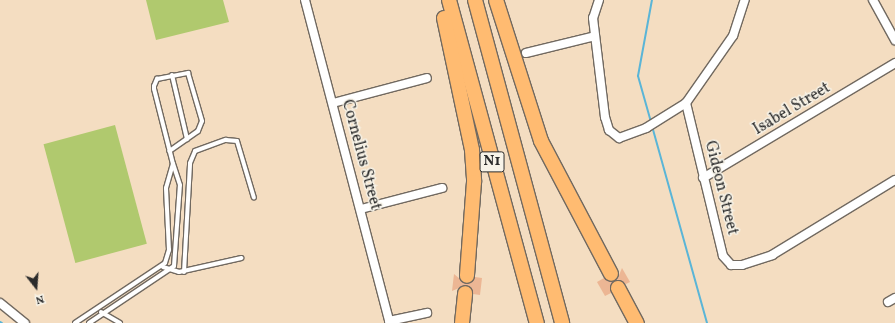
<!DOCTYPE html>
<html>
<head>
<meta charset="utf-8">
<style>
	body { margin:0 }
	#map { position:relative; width:895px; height:323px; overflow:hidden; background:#f4ddc1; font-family:Vollkorn,serif }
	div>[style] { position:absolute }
	.green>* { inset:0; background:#b0c96e; transform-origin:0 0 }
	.stream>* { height:2px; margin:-1px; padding:0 1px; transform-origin:1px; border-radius:1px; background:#5ab5d7 }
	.building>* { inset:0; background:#ecb694 }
	.roads { filter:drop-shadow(1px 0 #716960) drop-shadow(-1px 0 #716960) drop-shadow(0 1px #716960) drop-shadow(0 -1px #716960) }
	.lane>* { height:4px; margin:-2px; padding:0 2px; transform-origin:2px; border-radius:2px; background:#fff }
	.street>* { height:8px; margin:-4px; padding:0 4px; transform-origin:4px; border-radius:4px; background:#fff }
	.highway>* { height:14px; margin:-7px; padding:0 7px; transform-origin:7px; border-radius:7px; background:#ffbb71 }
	span { translate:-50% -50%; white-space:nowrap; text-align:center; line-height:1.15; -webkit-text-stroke:3px #f7f3e8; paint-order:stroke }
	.shield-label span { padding:1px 3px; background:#f7f3e8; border:1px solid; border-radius:3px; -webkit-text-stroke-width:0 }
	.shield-label { font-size:15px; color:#2b2b2b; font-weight:700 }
	.street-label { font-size:16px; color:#2b2b2b }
	.north { position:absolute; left:16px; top:267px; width:40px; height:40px; -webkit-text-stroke:3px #f7f3e8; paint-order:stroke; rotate:163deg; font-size:11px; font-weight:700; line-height:16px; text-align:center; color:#2b2b2b }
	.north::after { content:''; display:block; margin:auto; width:14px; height:18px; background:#2b2b2b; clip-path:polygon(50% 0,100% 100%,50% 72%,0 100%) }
</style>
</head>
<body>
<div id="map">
	<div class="green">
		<div style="clip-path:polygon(146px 0,223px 0,229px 22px,156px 40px)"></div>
		<div style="left:115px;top:125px;width:123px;height:74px;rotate:75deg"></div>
	</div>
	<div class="stream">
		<div style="left:651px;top:122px;width:48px;rotate:-105.8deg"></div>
		<div style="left:638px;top:76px;width:77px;rotate:-79.6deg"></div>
		<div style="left:652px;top:126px;width:205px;rotate:74.4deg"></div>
		<div style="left:0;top:322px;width:2px;rotate:27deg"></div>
	</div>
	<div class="building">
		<div style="clip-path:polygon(622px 268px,630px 282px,626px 284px,617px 280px)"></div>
		<div style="clip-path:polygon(454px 274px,466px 284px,475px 277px,482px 278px,480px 295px,473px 294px,466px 285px,452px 291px)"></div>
		<div style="clip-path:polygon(604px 278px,612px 282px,611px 293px,605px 296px,597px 282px)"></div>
	</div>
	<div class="roads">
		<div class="lane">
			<div style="left:172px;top:75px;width:66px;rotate:76.8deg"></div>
			<div style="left:163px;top:267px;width:17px;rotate:17deg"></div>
			<div style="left:179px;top:272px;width:64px;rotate:-12.7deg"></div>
			<div style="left:184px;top:272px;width:109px;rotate:-86.8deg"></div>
			<div style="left:190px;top:163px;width:13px;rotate:-67deg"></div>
			<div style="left:195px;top:151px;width:33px;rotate:-20deg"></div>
			<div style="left:226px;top:140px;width:11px;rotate:5deg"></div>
			<div style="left:237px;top:141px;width:59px;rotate:73.4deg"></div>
			<div style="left:101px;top:312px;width:22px;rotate:30deg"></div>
			<div style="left:75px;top:323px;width:108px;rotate:-33.7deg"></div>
			<div style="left:165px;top:263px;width:14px;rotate:-73deg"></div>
			<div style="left:169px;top:250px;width:62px;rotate:-92.8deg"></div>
			<div style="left:166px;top:188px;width:25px;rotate:-74deg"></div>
			<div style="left:89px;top:323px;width:102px;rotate:-33.8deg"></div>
			<div style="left:174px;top:266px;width:81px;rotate:-85.8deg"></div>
			<div style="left:180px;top:185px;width:22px;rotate:-108deg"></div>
			<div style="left:173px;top:164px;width:77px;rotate:-104.2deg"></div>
			<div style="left:154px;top:89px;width:3px;rotate:-90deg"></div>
			<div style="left:154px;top:86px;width:8px;rotate:-67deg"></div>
			<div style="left:157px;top:79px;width:32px;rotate:-11deg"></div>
			<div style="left:188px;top:73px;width:50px;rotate:73.7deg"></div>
			<div style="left:202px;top:121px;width:11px;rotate:112deg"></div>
			<div style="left:198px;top:131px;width:35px;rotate:145deg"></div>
		</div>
		<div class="street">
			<div style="left:305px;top:0;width:332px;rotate:75.3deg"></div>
			<div style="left:389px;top:321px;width:39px;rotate:-12deg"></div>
			<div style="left:599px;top:0;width:19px;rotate:108deg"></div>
			<div style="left:593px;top:18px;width:100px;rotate:83.1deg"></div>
			<div style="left:605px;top:117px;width:14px;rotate:73deg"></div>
			<div style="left:609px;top:130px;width:13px;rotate:39deg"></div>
			<div style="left:619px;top:138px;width:29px;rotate:-20deg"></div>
			<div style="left:646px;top:128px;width:47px;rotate:-32deg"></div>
			<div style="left:686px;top:103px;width:82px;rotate:-55deg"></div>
			<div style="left:733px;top:36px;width:38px;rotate:-72deg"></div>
			<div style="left:873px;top:0;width:46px;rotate:61.2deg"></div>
			<div style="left:526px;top:53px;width:71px;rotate:-13.8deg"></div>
			<div style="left:333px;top:103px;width:97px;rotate:-14.9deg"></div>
			<div style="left:686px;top:103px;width:157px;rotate:76.4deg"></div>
			<div style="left:723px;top:256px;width:12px;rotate:48deg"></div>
			<div style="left:731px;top:265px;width:11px"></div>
			<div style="left:742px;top:265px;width:32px;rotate:-18deg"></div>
			<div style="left:772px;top:255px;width:144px;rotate:-31.4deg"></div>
			<div style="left:703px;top:178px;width:224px;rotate:-30.9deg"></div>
			<div style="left:361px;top:209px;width:84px;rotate:-14.5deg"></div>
			<div style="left:888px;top:302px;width:8px;rotate:-30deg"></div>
			<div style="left:0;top:303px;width:32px;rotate:39deg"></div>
		</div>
		<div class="highway">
			<div style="left:449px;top:0;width:335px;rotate:74.8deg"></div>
			<div style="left:475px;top:0;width:335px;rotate:74.9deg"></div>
			<div style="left:496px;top:0;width:148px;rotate:72.3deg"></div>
			<div style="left:541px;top:141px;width:150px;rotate:62.2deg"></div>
			<div style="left:444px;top:18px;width:135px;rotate:78deg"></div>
			<div style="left:472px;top:150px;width:32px;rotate:86deg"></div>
			<div style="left:474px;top:182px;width:94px;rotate:94.3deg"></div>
			<div style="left:618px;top:288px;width:40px;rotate:62deg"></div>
			<div style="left:462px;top:323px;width:30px;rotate:-84deg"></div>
		</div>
	</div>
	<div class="shield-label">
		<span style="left:492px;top:162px">N1</span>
	</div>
	<div class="street-label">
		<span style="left:792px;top:109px;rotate:-31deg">Isabel Street</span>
		<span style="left:361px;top:155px;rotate:75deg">Cornelius Street</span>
		<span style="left:721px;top:188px;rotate:76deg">Gideon Street</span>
	</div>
	<div class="north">N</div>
</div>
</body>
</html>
